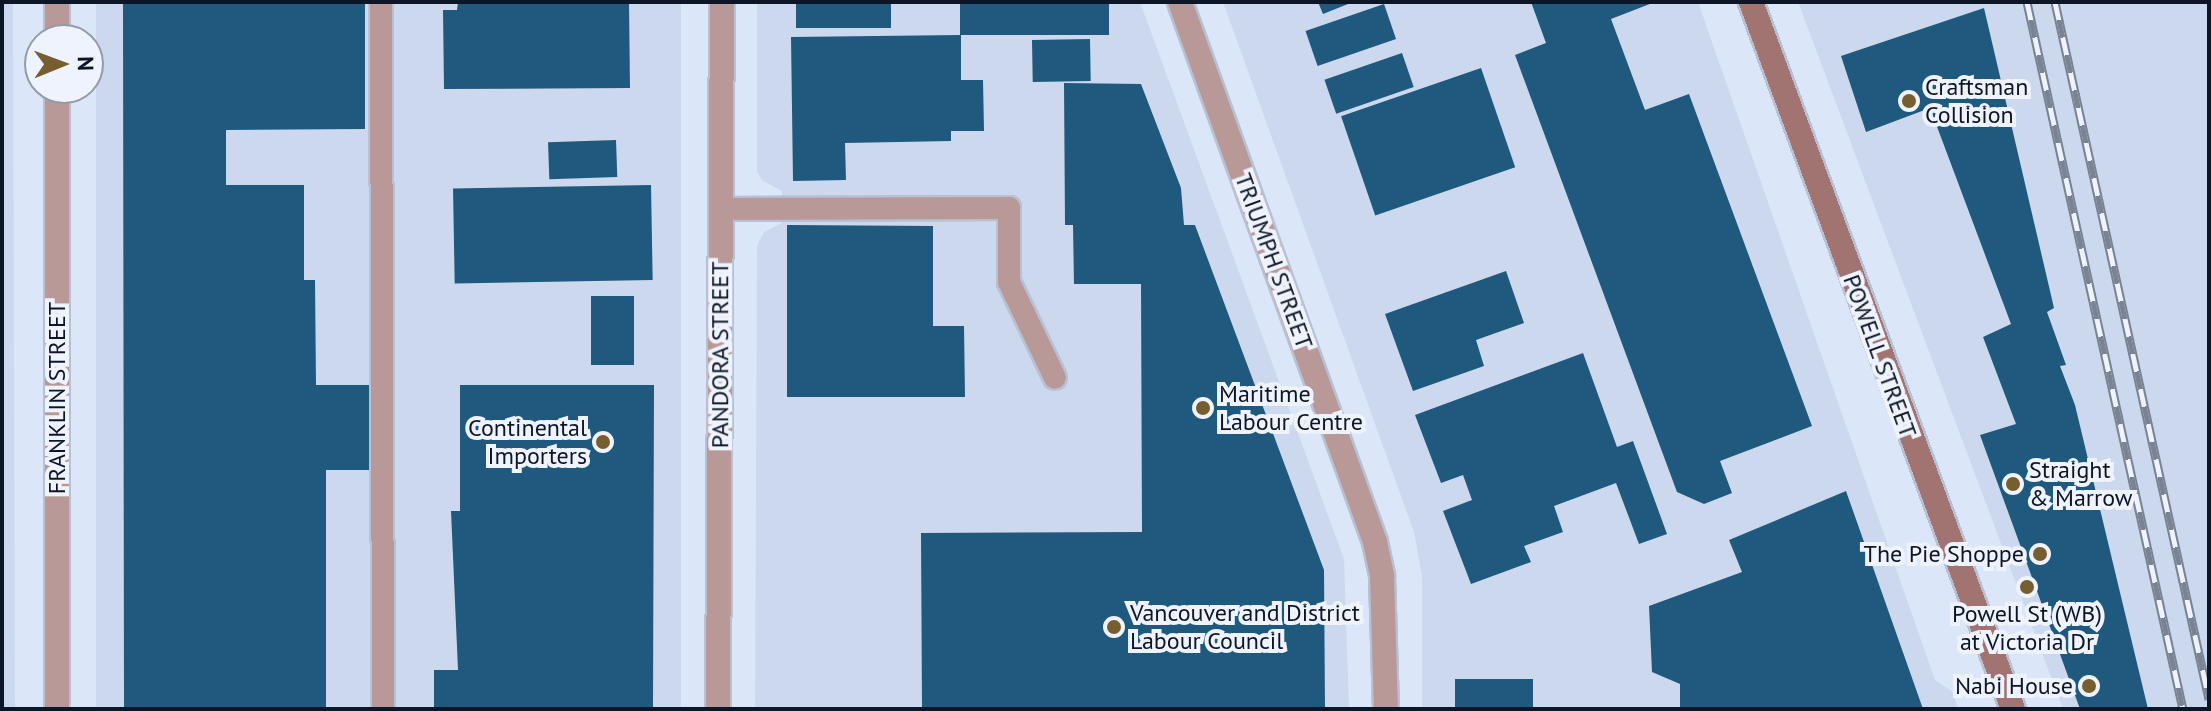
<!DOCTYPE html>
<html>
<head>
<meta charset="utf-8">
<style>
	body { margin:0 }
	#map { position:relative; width:2211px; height:711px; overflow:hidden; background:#dce6f9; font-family:"PT Sans",sans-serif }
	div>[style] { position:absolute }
	.built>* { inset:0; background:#ccd8ed; transform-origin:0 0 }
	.building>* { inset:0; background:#1f597e; transform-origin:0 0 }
	.roads { filter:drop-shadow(2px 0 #b7c1d3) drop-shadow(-2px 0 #b7c1d3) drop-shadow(0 2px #b7c1d3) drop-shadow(0 -2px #b7c1d3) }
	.lane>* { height:22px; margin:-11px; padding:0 11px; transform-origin:11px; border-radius:11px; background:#b99997 }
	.street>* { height:24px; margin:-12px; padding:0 12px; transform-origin:12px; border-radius:12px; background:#b99997 }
	.secondary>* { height:24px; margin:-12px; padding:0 12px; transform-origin:12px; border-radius:12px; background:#a17371 }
	.rail>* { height:9px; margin-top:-4.5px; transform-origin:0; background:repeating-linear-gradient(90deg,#eef3fd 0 18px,#798394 0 36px); box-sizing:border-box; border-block:2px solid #798394 }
	.dots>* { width:22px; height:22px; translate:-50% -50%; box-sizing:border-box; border:4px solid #eef3fd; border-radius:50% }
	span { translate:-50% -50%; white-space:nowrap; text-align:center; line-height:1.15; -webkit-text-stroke:8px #eef3fd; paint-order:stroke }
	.poi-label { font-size:24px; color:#0d1626 }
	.left { translate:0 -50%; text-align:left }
	.right { translate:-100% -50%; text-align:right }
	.street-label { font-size:24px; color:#0d1626 }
	.frame { position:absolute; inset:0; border:4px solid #0d1626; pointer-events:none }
	.north { position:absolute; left:24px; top:24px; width:80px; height:80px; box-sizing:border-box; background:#eef3fd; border:2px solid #949ba7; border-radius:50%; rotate:89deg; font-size:22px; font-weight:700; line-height:32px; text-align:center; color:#0d1626 }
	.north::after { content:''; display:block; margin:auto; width:28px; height:36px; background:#775e2f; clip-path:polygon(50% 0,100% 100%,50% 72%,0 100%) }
</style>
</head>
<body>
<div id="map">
	<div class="built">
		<div style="clip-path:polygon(2px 2px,13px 2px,15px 709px,2px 709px)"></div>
		<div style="left:96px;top:2px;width:585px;height:707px"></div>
		<div style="clip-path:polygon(757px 2px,1140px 2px,1344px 559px,1349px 709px,755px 709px,757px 246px,764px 232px,782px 223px,782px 191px,763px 181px,757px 172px)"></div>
		<div style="clip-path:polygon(1223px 2px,1698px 2px,1935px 680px,1953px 692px,1958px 709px,1422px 709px,1422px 577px,1414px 532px)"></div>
		<div style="clip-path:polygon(1798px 2px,2209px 2px,2209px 709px,2063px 709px)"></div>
	</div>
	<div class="building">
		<div style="clip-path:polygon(123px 2px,365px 2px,365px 129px,226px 130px,226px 185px,304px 185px,304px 280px,315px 280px,316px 385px,369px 385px,369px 470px,326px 470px,326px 709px,124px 709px)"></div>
		<div style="clip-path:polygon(458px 2px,629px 2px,630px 88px,444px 89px,443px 10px,457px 10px)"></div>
		<div style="left:796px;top:2px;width:95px;height:26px"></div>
		<div style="left:960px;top:2px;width:149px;height:33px"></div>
		<div style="clip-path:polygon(1318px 2px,1353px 2px,1323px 14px)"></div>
		<div style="clip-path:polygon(1531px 2px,1655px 2px,1611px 19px,1645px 110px,1689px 94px,1812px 426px,1720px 461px,1732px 493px,1704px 504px,1677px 492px,1515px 55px,1546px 43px)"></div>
		<div style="left:1384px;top:4px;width:37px;height:83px;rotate:71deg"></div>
		<div style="clip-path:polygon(1984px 8px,2054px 308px,2047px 312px,2066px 365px,2060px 366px,2075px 405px,2148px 709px,2080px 709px,1980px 435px,2016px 424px,1983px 337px,2011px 324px,1930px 108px,1866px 132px,1841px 56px)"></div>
		<div style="clip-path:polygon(961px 35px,961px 80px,983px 80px,984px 131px,951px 131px,951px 141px,845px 143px,846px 180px,793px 181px,791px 37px)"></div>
		<div style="left:1090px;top:39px;width:42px;height:58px;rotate:89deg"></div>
		<div style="left:1402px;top:53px;width:36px;height:82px;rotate:71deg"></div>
		<div style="left:1481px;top:68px;width:105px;height:148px;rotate:71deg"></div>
		<div style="clip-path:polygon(1064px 83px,1141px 84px,1181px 188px,1184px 225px,1195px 225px,1324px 570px,1325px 709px,922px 709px,921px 533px,1142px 532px,1141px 284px,1074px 284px,1073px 225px,1065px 225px)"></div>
		<div style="left:616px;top:140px;width:37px;height:68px;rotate:88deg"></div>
		<div style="left:651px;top:185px;width:95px;height:198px;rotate:89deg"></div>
		<div style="clip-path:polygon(787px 225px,933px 226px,933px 326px,964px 326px,965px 397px,787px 397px)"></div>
		<div style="clip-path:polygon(1506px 271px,1524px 323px,1476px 340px,1484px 366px,1413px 391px,1385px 314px)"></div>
		<div style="left:634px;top:296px;width:69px;height:43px;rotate:90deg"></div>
		<div style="clip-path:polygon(1583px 353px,1617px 447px,1633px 441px,1667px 534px,1639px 544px,1616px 483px,1554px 506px,1563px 532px,1524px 546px,1531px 562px,1471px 584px,1443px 511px,1472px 500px,1463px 475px,1441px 483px,1415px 415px)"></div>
		<div style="clip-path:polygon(460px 385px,654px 385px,653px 709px,434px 709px,434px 670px,458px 670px,451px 511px,460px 511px)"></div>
		<div style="clip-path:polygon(1846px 491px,1923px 709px,1680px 709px,1680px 684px,1652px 672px,1649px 606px,1742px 572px,1729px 540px)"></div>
		<div style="left:1455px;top:679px;width:78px;height:30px"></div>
	</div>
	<div class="roads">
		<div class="lane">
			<div style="left:381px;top:2px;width:707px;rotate:89.84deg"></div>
			<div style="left:721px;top:209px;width:288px;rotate:-0.2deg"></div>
			<div style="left:1009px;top:208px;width:74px;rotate:90deg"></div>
			<div style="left:1009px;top:282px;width:106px;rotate:64.4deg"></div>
		</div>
		<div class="street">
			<div style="left:1180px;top:2px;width:574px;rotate:70.14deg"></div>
			<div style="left:1375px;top:542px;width:35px;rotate:78deg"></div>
			<div style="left:1382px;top:576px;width:133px;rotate:88.3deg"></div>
			<div style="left:57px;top:40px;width:38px;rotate:-90deg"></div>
			<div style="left:57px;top:709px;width:621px;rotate:-90deg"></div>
			<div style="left:718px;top:709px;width:707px;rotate:-89.68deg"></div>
		</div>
		<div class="secondary">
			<div style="left:1751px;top:2px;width:754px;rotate:69.67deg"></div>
		</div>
	</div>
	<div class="rail">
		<div style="left:2027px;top:2px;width:724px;rotate:77.56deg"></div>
		<div style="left:2055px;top:2px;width:714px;rotate:77.54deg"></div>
	</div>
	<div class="dots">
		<div style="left:1909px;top:101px;background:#775e2f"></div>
		<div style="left:1203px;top:408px;background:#775e2f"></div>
		<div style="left:603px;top:442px;background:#775e2f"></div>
		<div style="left:2013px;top:484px;background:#775e2f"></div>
		<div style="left:2040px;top:554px;background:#775e2f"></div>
		<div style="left:2027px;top:587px;background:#775e2f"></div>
		<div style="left:1114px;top:627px;background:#775e2f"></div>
		<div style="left:2089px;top:686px;background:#775e2f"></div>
	</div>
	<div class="poi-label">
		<span class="left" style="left:1925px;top:101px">Craftsman<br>Collision</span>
		<span class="left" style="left:1219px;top:408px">Maritime<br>Labour Centre</span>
		<span class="right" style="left:587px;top:442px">Continental<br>Importers</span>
		<span class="left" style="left:2029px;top:484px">Straight<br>&amp; Marrow</span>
		<span class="right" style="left:2024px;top:554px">The Pie Shoppe</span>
		<span class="left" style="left:1130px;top:627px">Vancouver and District<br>Labour Council</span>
		<span style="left:2027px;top:628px">Powell St (WB)<br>at Victoria Dr</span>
		<span class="right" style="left:2073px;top:686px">Nabi House</span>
	</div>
	<div class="street-label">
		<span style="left:1274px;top:261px;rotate:70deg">TRIUMPH STREET</span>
		<span style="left:720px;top:355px;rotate:-90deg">PANDORA STREET</span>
		<span style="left:1880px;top:356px;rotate:70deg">POWELL STREET</span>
		<span style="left:57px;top:398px;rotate:-90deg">FRANKLIN STREET</span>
	</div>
	<div class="frame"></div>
	<div class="north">N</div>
</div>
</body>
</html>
